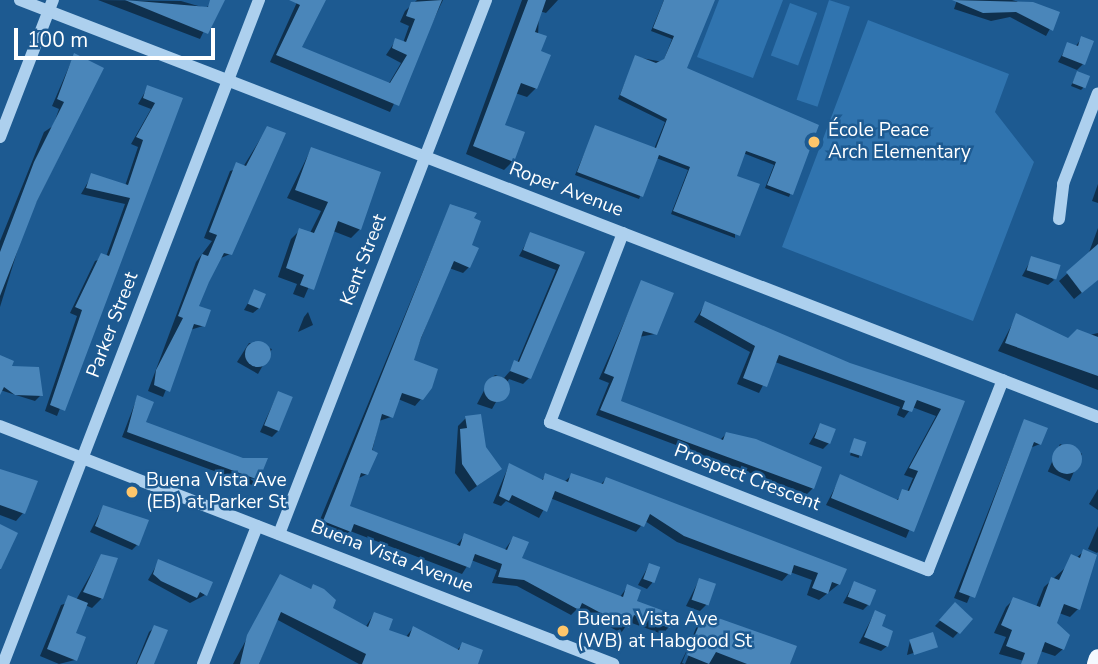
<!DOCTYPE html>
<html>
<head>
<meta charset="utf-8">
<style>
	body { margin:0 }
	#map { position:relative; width:1098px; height:664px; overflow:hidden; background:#1d5a91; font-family:"Nunito Sans",sans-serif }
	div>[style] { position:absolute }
	.green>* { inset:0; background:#3074af; transform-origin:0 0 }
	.shadow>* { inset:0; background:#0007; transform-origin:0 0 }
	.building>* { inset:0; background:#4a86ba; transform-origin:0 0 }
	.round { border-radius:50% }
	.minor>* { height:12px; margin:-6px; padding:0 6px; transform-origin:6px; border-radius:6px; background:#add0ee }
	.major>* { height:18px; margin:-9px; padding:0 9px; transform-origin:9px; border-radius:9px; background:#f4f9ff }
	.dots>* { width:19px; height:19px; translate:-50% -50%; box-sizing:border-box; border:4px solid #1d5a91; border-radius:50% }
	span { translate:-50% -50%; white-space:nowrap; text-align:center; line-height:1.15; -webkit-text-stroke:5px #1d5a91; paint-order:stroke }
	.poi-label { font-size:19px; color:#fff }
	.left { translate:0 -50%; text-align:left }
	.street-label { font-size:19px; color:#fff }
	.scale { position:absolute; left:14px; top:28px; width:201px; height:32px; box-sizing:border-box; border:4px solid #fff; border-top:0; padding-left:9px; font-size:21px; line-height:24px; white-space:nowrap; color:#fff; -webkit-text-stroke:5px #1d5a91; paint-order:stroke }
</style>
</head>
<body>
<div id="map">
	<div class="green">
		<div style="clip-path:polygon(719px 0,783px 0,753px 78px,697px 57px)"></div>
		<div style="left:829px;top:0;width:22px;height:105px;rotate:18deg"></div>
		<div style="left:790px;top:3px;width:29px;height:56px;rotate:20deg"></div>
		<div style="clip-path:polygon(868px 20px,1009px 74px,995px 112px,1034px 162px,973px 321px,782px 247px)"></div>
	</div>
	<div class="shadow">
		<div style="clip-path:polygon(98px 0,181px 1px,205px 8px,219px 0,200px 39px)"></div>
		<div style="clip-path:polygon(298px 0,323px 0,299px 48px,388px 85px,401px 63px,386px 55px,396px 40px,403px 43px,409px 26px,400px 22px,405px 11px,417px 0,443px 0,390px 112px,270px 62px)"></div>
		<div style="clip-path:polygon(522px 0,558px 0,546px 13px,539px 11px,536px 88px,527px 97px,515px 93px,503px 126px,513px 161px,504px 170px,466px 154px)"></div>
		<div style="clip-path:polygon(664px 0,713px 0,685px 69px,817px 126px,789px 197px,765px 188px,774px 165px,743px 153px,734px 177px,735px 238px,671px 214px,688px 170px,656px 158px,639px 199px,575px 175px,596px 127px,654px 149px,665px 122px,618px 99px,636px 57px,663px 62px,672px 39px,651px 31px)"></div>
		<div style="clip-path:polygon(957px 0,1012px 0,1058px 14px,1046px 36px,1010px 17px,991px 21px,954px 9px)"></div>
		<div style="clip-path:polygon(1082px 38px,1083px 64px,1077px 70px,1058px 62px,1068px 44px,1075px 47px)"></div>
		<div style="clip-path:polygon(74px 55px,102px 69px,26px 223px,0 307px,0 241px,44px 132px,53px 126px,59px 109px,52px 106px)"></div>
		<div style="clip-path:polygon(1077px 73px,1083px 88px,1081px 90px,1071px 86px)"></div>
		<div style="clip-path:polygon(148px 87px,181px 99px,57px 416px,45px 411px,77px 316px,70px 313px,95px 261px,106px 257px,125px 204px,81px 194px,92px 175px,125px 186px,138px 147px,131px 144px,151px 109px,138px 104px)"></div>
		<div style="clip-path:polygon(267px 128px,230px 254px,219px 259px,197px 307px,203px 326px,190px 330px,163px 397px,148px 391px,196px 262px,212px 241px,204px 238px,230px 171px,243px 167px)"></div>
		<div style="clip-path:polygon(311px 149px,360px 229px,351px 238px,333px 231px,304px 298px,293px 294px,297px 284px,278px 277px,291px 239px,300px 230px,310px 233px,321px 211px,287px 198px)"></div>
		<div style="clip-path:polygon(1098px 184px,1098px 203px,1092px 201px)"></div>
		<div style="clip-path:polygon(450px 206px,472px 219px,469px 267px,463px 273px,449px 268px,412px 361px,421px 399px,415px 406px,398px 399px,391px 417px,379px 421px,367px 474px,357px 479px,348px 507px,456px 546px,465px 535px,504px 551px,513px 538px,520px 559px,620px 597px,628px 586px,634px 602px,669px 627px,662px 634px,629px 622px,621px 633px,577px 609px,571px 615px,517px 586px,492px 583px,497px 570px,471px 560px,462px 574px,350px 531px,343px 537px,317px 527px)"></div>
		<div style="clip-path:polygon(1098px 228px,1098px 279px,1074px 299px,1059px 281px,1088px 255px)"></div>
		<div style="clip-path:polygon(531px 234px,583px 253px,529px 378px,523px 384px,509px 379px,492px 409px,477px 404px,489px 381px,495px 375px,504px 378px,517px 363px,556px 270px,519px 256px)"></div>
		<div style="clip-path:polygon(1032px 258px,1054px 280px,1048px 285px,1022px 276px)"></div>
		<div style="clip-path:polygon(642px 282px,655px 334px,639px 337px,619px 402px,720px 440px,726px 434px,813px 488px,807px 494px,596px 415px,609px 383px,599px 379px)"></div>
		<div style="clip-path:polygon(255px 291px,259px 308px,253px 313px,244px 310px)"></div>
		<div style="clip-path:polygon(706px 303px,849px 364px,963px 402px,906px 538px,826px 505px,841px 476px,895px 501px,907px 492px,913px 478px,904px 475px,936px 416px,912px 407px,904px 418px,897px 415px,900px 407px,775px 362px,759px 393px,737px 384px,750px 352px,694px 322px)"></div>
		<div style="clip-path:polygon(308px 312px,313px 325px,298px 332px,304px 317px)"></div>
		<div style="clip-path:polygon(1017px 315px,1068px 340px,1098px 333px,1098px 390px,998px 351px)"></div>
		<div style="clip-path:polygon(249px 343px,272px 349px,258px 374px,237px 362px)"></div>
		<div style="clip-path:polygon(0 357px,41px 395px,35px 401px,0 390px)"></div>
		<div style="clip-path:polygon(278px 393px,278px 431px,272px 437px,260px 432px)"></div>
		<div style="clip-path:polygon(137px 398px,144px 423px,258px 479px,252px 485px,122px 437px)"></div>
		<div style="clip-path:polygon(466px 418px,500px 469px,469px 492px,455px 473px,458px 426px)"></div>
		<div style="clip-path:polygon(1024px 421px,1040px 444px,1030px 448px,967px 603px,954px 598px)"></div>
		<div style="clip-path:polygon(820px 425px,829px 443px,823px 449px,809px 444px)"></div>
		<div style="left:855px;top:440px;width:9px;height:16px;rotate:18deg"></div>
		<div style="left:1060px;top:444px;width:24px;height:30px;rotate:24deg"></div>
		<div style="clip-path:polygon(509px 465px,541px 481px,546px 475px,564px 482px,572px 475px,600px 485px,606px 479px,844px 570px,839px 584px,819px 600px,807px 595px,812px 580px,790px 572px,782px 581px,677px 542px,645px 521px,636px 532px,550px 498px,539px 518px,506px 501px,501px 506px,493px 503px)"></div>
		<div style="clip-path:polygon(0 471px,23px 513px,16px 521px,0 515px)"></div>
		<div style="clip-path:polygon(1098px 489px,1098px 510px,1089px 504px)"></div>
		<div style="clip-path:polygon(103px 507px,137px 545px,132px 550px,90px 532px)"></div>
		<div style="clip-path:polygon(1098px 526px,1098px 552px,1097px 553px,1088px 549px)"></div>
		<div style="clip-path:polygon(1084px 551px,1078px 609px,1070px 617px,1059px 613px,1055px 623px,1063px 649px,1055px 656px,1040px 651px,1035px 664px,999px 654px,1006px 637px,994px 633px,1006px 607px,1014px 599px,1036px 607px,1044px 587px)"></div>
		<div style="clip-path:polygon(101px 556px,116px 559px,101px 599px,92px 608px,85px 605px,73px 634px,75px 660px,59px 664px,40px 656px,61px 605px,76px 600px)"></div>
		<div style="clip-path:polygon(159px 561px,205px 595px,190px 603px,148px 580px)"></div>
		<div style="clip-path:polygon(649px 565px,652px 583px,647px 589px,638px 585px)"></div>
		<div style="clip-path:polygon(281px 576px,309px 591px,313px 586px,330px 609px,365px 628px,374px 614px,387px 631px,405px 638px,413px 628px,457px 650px,463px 644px,477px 664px,359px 664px,276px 619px,259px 664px,233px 664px)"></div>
		<div style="clip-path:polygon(699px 580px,706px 605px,700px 611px,686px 606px)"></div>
		<div style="clip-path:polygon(854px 583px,869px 604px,863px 610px,843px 603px)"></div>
		<div style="clip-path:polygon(955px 605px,971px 619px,953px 638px,935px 626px)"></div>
		<div style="clip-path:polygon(875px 612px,887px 646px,881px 651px,859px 643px)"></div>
		<div style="clip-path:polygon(evenodd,704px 616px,788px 664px,680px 664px,704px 616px,698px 623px,702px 623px,685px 664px,682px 663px,698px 623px)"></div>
		<div style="clip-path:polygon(155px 627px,153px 664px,136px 664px,149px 632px)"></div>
		<div style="clip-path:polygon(910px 641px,936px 646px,907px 655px)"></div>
	</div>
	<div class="building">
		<div style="clip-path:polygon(125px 0,208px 7px,210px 0,225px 0,208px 34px)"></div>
		<div style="clip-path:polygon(289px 0,326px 0,302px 47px,390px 83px,407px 55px,392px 48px,395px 38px,406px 42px,415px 19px,406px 16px,411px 2px,442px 0,399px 106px,276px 55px,300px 5px)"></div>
		<div style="clip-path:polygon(528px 0,546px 0,535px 32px,547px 36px,541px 51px,551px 55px,537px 89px,521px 83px,505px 125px,525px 132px,514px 162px,473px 146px)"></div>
		<div style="clip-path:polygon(664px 0,715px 0,687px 68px,819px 125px,793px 195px,767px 185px,776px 162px,746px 151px,737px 176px,760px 184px,740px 236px,673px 211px,690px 167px,659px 155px,643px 197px,577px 172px,595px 125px,656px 148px,667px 119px,620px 95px,635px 55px,656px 63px,664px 59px,674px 36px,653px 28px)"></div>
		<div style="clip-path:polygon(952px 0,1033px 2px,1060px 12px,1053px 31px,1016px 12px,983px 13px)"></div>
		<div style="clip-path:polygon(1081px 36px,1094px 41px,1085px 65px,1062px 56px,1067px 42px,1078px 46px)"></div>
		<div style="clip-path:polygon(74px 53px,104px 68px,37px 201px,0 296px,0 252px,34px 162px,64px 102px,57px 99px)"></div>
		<div style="left:1077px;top:71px;width:14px;height:13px;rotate:21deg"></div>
		<div style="clip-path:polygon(147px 85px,183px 98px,65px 411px,50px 405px,82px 310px,75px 307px,101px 253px,109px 256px,130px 198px,86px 188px,91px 173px,128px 185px,143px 140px,136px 137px,155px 103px,143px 98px)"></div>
		<div style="clip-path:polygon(267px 126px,286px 133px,232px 255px,224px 253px,209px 282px,199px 306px,211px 310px,205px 327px,194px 324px,170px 392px,154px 385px,156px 370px,183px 318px,178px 316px,202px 254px,208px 256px,217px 235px,209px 232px,236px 162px,246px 166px)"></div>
		<div style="clip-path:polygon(311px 147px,381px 172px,361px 230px,338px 221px,314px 290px,300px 285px,304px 275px,286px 268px,299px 228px,314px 233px,328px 202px,295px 190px)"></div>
		<div style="clip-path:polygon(450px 204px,477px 213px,474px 218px,481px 221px,472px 245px,479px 248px,470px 268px,454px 261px,421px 338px,414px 360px,438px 369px,432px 388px,423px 400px,402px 393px,393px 418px,382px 414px,372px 450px,378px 453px,368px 475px,361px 473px,350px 506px,460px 546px,464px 533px,507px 550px,513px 536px,529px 542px,522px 558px,623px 597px,627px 584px,641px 590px,637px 601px,675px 615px,670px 628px,634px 615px,629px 628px,582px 603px,579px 610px,524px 580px,498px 577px,502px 564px,475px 554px,470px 568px,354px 524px,351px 532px,323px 521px)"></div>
		<div style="clip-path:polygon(530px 232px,585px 252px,531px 379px,510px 371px,514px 360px,519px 362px,560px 265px,523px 250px)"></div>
		<div style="clip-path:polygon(1098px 244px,1098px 280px,1082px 293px,1066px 272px)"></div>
		<div style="left:1031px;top:256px;width:31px;height:15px;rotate:17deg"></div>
		<div style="clip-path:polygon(641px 280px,674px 293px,657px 335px,643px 331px,621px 401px,723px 440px,726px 432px,756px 439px,822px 467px,814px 489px,600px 410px,614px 377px,604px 373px)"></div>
		<div style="left:254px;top:289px;width:13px;height:16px;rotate:23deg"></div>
		<div style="clip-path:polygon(705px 301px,850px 363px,965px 401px,914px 532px,831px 498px,840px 474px,898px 500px,902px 489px,909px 491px,918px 471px,909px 468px,941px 409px,917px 400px,912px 412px,902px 409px,905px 401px,779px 355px,767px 387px,743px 378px,755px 346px,700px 315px)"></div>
		<div style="clip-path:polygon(1016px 313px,1068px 338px,1077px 329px,1098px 337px,1098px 376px,1005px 343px)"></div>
		<div class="round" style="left:245px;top:341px;width:26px;height:26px"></div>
		<div style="clip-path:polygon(0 355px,14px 361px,12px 366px,39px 367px,43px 396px,15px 395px,4px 387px,0 395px)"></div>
		<div class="round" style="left:484px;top:376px;width:26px;height:26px"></div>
		<div style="left:278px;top:391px;width:16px;height:37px;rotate:22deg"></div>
		<div style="clip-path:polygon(137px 395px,154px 402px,146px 422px,243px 458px,268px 458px,259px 480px,127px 432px)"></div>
		<div style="clip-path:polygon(481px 414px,486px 447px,502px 469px,477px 486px,462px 464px,460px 429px,467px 428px,465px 416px)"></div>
		<div style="clip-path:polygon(1024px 419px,1048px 428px,1041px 445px,1034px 442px,975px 598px,959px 592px)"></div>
		<div style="left:820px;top:423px;width:17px;height:16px;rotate:21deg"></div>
		<div style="left:854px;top:438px;width:13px;height:15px;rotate:18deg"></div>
		<div class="round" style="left:1052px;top:444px;width:30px;height:30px"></div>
		<div style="clip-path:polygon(509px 463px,543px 480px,545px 473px,568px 482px,571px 473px,603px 484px,606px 477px,847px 569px,840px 585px,832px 582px,828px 594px,812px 588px,818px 573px,794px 565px,791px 575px,729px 553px,684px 536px,650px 514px,644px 527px,555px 491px,547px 512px,512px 495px,509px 501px,499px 496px)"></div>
		<div style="clip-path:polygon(0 469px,38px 481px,25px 514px,0 505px)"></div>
		<div style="clip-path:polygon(103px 505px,149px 520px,139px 546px,95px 526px)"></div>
		<div style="clip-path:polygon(0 524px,18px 533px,1px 569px,0 569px)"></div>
		<div style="clip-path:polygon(1083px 549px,1097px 555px,1080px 610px,1064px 604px,1057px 623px,1070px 635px,1064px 650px,1045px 642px,1037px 664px,1021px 664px,1025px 653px,1006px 646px,1012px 630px,1001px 625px,1013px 597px,1040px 607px,1051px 577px,1059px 580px,1071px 554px,1080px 558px)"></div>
		<div style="clip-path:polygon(101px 554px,118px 558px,103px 599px,83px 592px)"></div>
		<div style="clip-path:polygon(158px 559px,213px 582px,207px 596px,200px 592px,197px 598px,161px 581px,153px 574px)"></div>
		<div style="left:649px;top:563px;width:12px;height:17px;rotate:20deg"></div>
		<div style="clip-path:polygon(280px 574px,311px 589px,313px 584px,324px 589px,336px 600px,333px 608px,368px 627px,374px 612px,393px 619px,389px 630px,409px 637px,413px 626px,459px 650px,462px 642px,483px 650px,478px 664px,362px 664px,366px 654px,281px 612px,259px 664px,240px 664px,247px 635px)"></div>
		<div style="left:699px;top:578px;width:18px;height:23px;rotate:19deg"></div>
		<div style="left:854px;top:581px;width:24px;height:17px;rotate:22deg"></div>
		<div style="clip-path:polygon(68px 595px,88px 603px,76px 633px,86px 637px,77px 661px,47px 649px)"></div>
		<div style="clip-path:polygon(955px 602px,973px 619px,960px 634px,939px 620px)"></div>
		<div style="clip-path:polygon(875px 610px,886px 615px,882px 626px,893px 631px,888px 647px,864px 637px)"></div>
		<div style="clip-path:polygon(704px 613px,797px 646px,790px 664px,747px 664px,716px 652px,709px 664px,687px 655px)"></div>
		<div style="clip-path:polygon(154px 625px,168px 630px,154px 664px,137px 664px)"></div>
		<div style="left:933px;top:632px;width:16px;height:25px;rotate:72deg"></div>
	</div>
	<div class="minor">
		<div style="left:20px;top:0;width:1156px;rotate:21.15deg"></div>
		<div style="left:0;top:137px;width:147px;rotate:-68.9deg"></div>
		<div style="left:1059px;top:219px;width:35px;rotate:-83deg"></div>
		<div style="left:1063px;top:184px;width:97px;rotate:-69deg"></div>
		<div style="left:623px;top:233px;width:203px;rotate:111.1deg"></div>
		<div style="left:550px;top:422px;width:406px;rotate:21.4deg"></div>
		<div style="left:928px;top:570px;width:204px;rotate:-68.5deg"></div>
		<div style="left:0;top:426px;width:658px;rotate:21.22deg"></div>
		<div style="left:279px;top:534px;width:573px;rotate:-68.81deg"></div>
		<div style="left:3px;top:664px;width:712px;rotate:-68.92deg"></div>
		<div style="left:203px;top:664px;width:148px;rotate:-68.6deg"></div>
	</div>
	<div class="major">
		<div style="left:1096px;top:664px;width:6px;rotate:-72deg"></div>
	</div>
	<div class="dots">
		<div style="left:814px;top:142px;background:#fec66b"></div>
		<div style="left:132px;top:492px;background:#fec66b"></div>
		<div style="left:563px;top:631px;background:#fec66b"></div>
	</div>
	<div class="poi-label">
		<span class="left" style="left:828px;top:142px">École Peace<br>Arch Elementary</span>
		<span class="left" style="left:146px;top:492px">Buena Vista Ave<br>(EB) at Parker St</span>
		<span class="left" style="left:577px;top:631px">Buena Vista Ave<br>(WB) at Habgood St</span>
	</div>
	<div class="street-label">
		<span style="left:566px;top:190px;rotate:21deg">Roper Avenue</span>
		<span style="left:364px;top:260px;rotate:-69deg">Kent Street</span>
		<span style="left:113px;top:325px;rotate:-69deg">Parker Street</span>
		<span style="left:747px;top:478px;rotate:21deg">Prospect Crescent</span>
		<span style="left:392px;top:557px;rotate:21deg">Buena Vista Avenue</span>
	</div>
	<div class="scale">100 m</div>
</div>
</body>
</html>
